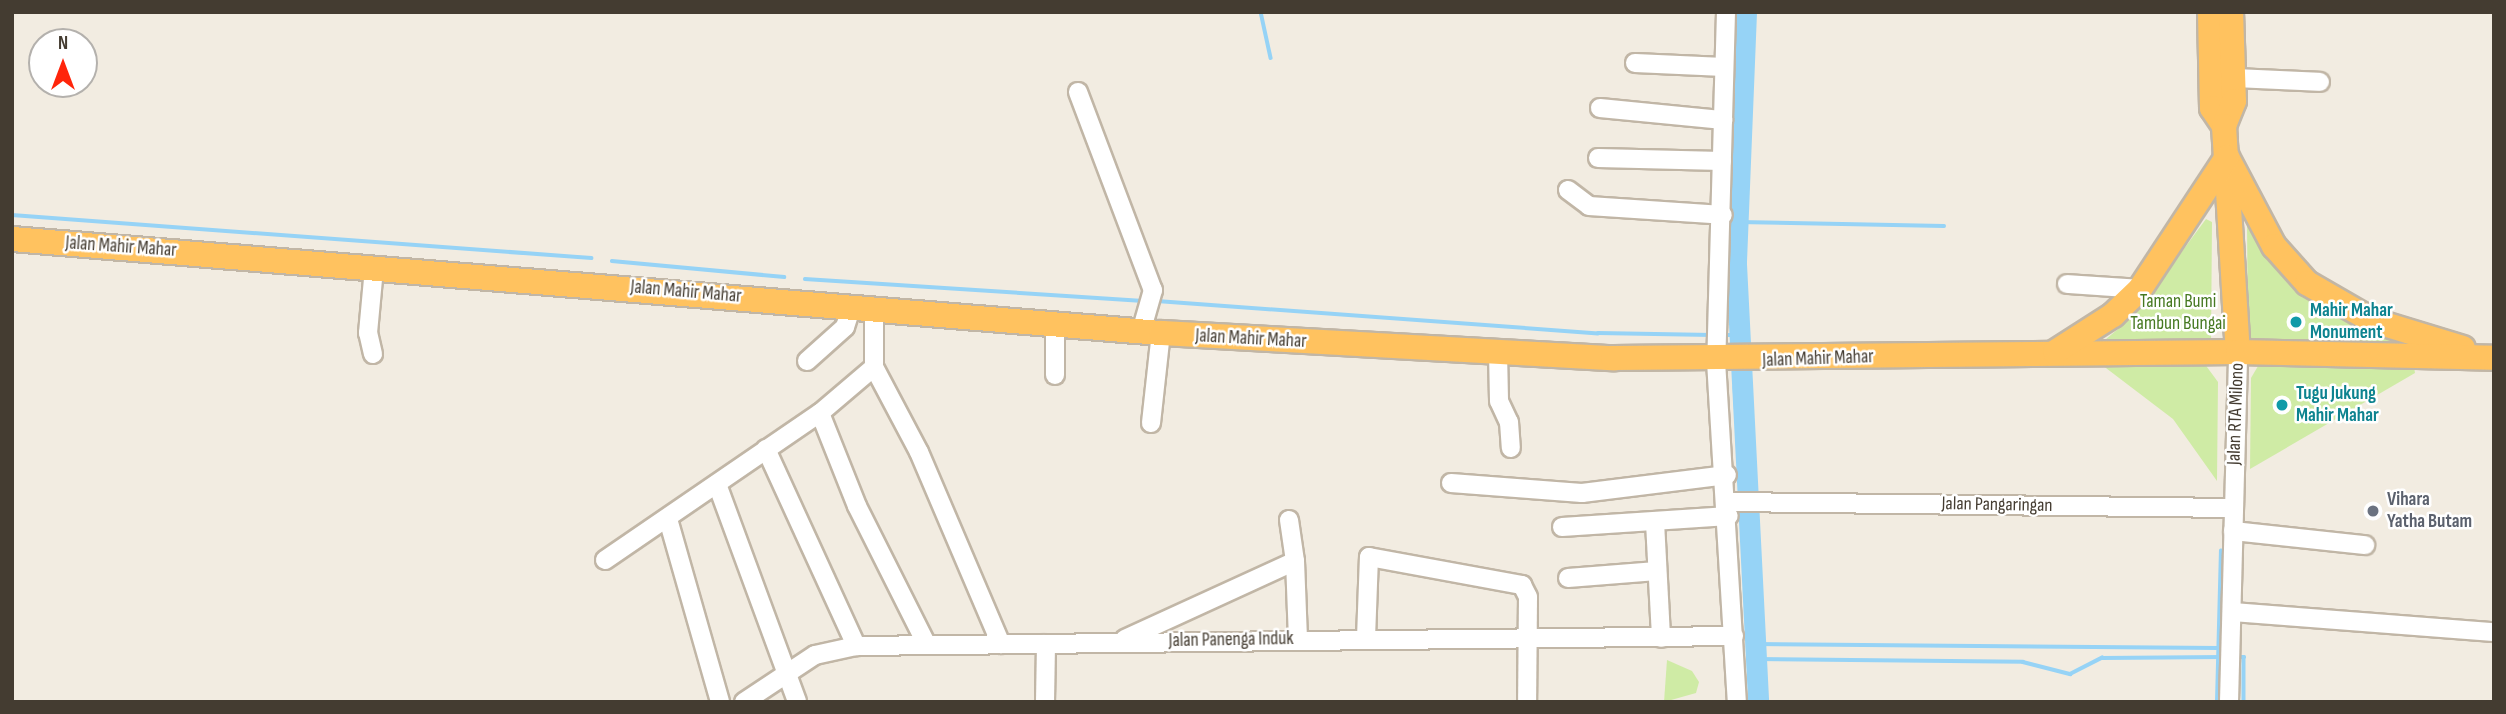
<!DOCTYPE html>
<html>
<head>
<meta charset="utf-8">
<style>
	body { margin:0 }
	#map { position:relative; width:2506px; height:714px; overflow:hidden; background:#f2ece1; font-family:"Sofia Sans Condensed",sans-serif }
	div>[style] { position:absolute }
	.green>* { inset:0; background:#cfeba5 }
	.stream>* { height:3.5px; margin:-1.75px; padding:0 1.75px; transform-origin:1.75px; border-radius:1.75px; background:#96d3f6 }
	.river>* { height:21px; margin:-10.5px; padding:0 10.5px; transform-origin:10.5px; border-radius:10.5px; background:#96d3f6 }
	.roads { filter:drop-shadow(2px 0 #c1b6a6) drop-shadow(-2px 0 #c1b6a6) drop-shadow(0 2px #c1b6a6) drop-shadow(0 -2px #c1b6a6) }
	.minor>* { height:18px; margin:-9px; padding:0 9px; transform-origin:9px; border-radius:9px; background:#fff }
	.highway>* { height:24px; margin:-12px; padding:0 12px; transform-origin:12px; border-radius:12px; background:#ffc25f }
	.dots>* { width:19px; height:19px; translate:-50% -50%; box-sizing:border-box; border:4px solid #fff; border-radius:50% }
	span { translate:-50% -50%; white-space:nowrap; text-align:center; line-height:1.15; -webkit-text-stroke:5px #fff; paint-order:stroke }
	.street-label { font-size:19px; color:#443c31 }
	.park-label { font-size:19px; color:#467921 }
	.culture-label { font-size:19px; color:#0d838f; font-weight:700 }
	.left { translate:0 -50%; text-align:left }
	.worship-label { font-size:19px; color:#5b616d; font-weight:700 }
	.frame { position:absolute; inset:0; border:14px solid #443c31; pointer-events:none }
	.north { position:absolute; left:28px; top:28px; width:70px; height:70px; box-sizing:border-box; background:#fff; border:2px solid #b4b1ad; border-radius:50%; rotate:0deg; font-size:19px; font-weight:700; line-height:28px; text-align:center; color:#443c31 }
	.north::after { content:''; display:block; margin:auto; width:24px; height:32px; background:#ff250b; clip-path:polygon(50% 0,100% 100%,50% 72%,0 100%) }
</style>
</head>
<body>
<div id="map">
	<div class="green">
		<div style="clip-path:polygon(2206px 219px,2212px 222px,2211px 344px,2094px 349px,2135px 315px)"></div>
		<div style="clip-path:polygon(2247px 220px,2260px 239px,2407px 346px,2248px 346px)"></div>
		<div style="clip-path:polygon(2261px 361px,2414px 367px,2415px 373px,2250px 469px,2251px 378px)"></div>
		<div style="clip-path:polygon(2204px 363px,2218px 382px,2217px 481px,2173px 419px,2102px 365px)"></div>
		<div style="clip-path:polygon(1667px 660px,1692px 671px,1699px 682px,1696px 693px,1664px 702px)"></div>
	</div>
	<div class="stream">
		<div style="left:1261px;top:12px;width:47px;rotate:77.7deg"></div>
		<div style="left:12px;top:215px;width:581px;rotate:4.25deg"></div>
		<div style="left:1738px;top:222px;width:206px;rotate:1.1deg"></div>
		<div style="left:612px;top:261px;width:173px;rotate:5.3deg"></div>
		<div style="left:805px;top:279px;width:339px;rotate:3.7deg"></div>
		<div style="left:1157px;top:301px;width:442px;rotate:4.2deg"></div>
		<div style="left:1598px;top:333px;width:114px;rotate:1deg"></div>
		<div style="left:1723px;top:335px;width:15px"></div>
		<div style="left:1735px;top:387px;width:109px;rotate:86.3deg"></div>
		<div style="left:1742px;top:507px;width:195px;rotate:86.2deg"></div>
		<div style="left:1754px;top:644px;width:464px;rotate:0.5deg"></div>
		<div style="left:2235px;top:657px;width:9px"></div>
		<div style="left:2244px;top:657px;width:45px;rotate:90deg"></div>
		<div style="left:1755px;top:659px;width:268px;rotate:0.6deg"></div>
		<div style="left:2023px;top:662px;width:49px;rotate:14.3deg"></div>
		<div style="left:2070px;top:674px;width:36px;rotate:-27deg"></div>
		<div style="left:2102px;top:658px;width:122px;rotate:-0.5deg"></div>
		<div style="left:2217px;top:702px;width:151px;rotate:-88.5deg"></div>
	</div>
	<div class="river">
		<div style="left:1746px;top:12px;width:252px;rotate:92.3deg"></div>
		<div style="left:1736px;top:264px;width:439px;rotate:87.1deg"></div>
	</div>
	<div class="roads">
		<div class="minor">
			<div style="left:1726px;top:12px;width:349px;rotate:91.6deg"></div>
			<div style="left:1716px;top:361px;width:342px;rotate:86.5deg"></div>
			<div style="left:1635px;top:63px;width:89px;rotate:2.6deg"></div>
			<div style="left:2233px;top:78px;width:87px;rotate:2.6deg"></div>
			<div style="left:1078px;top:92px;width:212px;rotate:69.3deg"></div>
			<div style="left:1153px;top:290px;width:44px;rotate:105.9deg"></div>
			<div style="left:1600px;top:108px;width:124px;rotate:5.6deg"></div>
			<div style="left:1598px;top:158px;width:124px;rotate:1.4deg"></div>
			<div style="left:1568px;top:190px;width:26px;rotate:37deg"></div>
			<div style="left:1589px;top:206px;width:134px;rotate:3.8deg"></div>
			<div style="left:2067px;top:284px;width:73px;rotate:3.9deg"></div>
			<div style="left:1055px;top:325px;width:50px;rotate:90deg"></div>
			<div style="left:1498px;top:352px;width:49px;rotate:88.8deg"></div>
			<div style="left:1499px;top:401px;width:23px;rotate:65deg"></div>
			<div style="left:1509px;top:422px;width:26px;rotate:86deg"></div>
			<div style="left:373px;top:354px;width:22px;rotate:-103deg"></div>
			<div style="left:368px;top:333px;width:65px;rotate:-84.7deg"></div>
			<div style="left:807px;top:361px;width:51px;rotate:-41.8deg"></div>
			<div style="left:845px;top:327px;width:22px;rotate:-72deg"></div>
			<div style="left:874px;top:367px;width:96px;rotate:62.1deg"></div>
			<div style="left:919px;top:452px;width:209px;rotate:66.9deg"></div>
			<div style="left:820px;top:413px;width:100px;rotate:68.3deg"></div>
			<div style="left:857px;top:506px;width:153px;rotate:63.3deg"></div>
			<div style="left:1151px;top:423px;width:91px;rotate:-83.7deg"></div>
			<div style="left:766px;top:449px;width:217px;rotate:65.4deg"></div>
			<div style="left:1451px;top:483px;width:131px;rotate:4.4deg"></div>
			<div style="left:1582px;top:493px;width:146px;rotate:-7.1deg"></div>
			<div style="left:717px;top:484px;width:232px;rotate:69.8deg"></div>
			<div style="left:1729px;top:502px;width:504px;rotate:0.68deg"></div>
			<div style="left:668px;top:519px;width:190px;rotate:74.1deg"></div>
			<div style="left:1289px;top:520px;width:41px;rotate:81.7deg"></div>
			<div style="left:1655px;top:522px;width:116px;rotate:87deg"></div>
			<div style="left:1562px;top:527px;width:167px;rotate:-3.8deg"></div>
			<div style="left:2233px;top:531px;width:133px;rotate:6.1deg"></div>
			<div style="left:605px;top:560px;width:260px;rotate:-34.4deg"></div>
			<div style="left:820px;top:413px;width:71px;rotate:-40.4deg"></div>
			<div style="left:874px;top:367px;width:59px;rotate:-90deg"></div>
			<div style="left:1568px;top:578px;width:89px;rotate:-4.5deg"></div>
			<div style="left:2232px;top:612px;width:263px;rotate:4.4deg"></div>
			<div style="left:1366px;top:638px;width:81px;rotate:-87.9deg"></div>
			<div style="left:1369px;top:557px;width:156px;rotate:10.4deg"></div>
			<div style="left:1522px;top:585px;width:13px;rotate:63deg"></div>
			<div style="left:1528px;top:597px;width:105px;rotate:90.5deg"></div>
			<div style="left:1125px;top:639px;width:187px;rotate:-24.6deg"></div>
			<div style="left:1295px;top:561px;width:78px;rotate:87.8deg"></div>
			<div style="left:744px;top:702px;width:85px;rotate:-33.5deg"></div>
			<div style="left:815px;top:655px;width:42px;rotate:-12.4deg"></div>
			<div style="left:856px;top:646px;width:878px;rotate:-0.65deg"></div>
			<div style="left:1045px;top:702px;width:58px;rotate:-89deg"></div>
			<div style="left:2229px;top:702px;width:350px;rotate:-88.5deg"></div>
		</div>
		<div class="highway">
			<div style="left:2210px;top:12px;width:96px;rotate:88.8deg"></div>
			<div style="left:2212px;top:108px;width:22px;rotate:56deg"></div>
			<div style="left:2231px;top:12px;width:89px;rotate:88.1deg"></div>
			<div style="left:2234px;top:101px;width:27px;rotate:112deg"></div>
			<div style="left:2224px;top:126px;width:226px;rotate:86.5deg"></div>
			<div style="left:2227px;top:157px;width:101px;rotate:62.2deg"></div>
			<div style="left:2274px;top:246px;width:50px;rotate:48.3deg"></div>
			<div style="left:2307px;top:283px;width:74px;rotate:30deg"></div>
			<div style="left:2371px;top:320px;width:96px;rotate:16.9deg"></div>
			<div style="left:12px;top:239px;width:1153px;rotate:4.68deg"></div>
			<div style="left:1161px;top:333px;width:453px;rotate:3.2deg"></div>
			<div style="left:1613px;top:358px;width:625px;rotate:-0.55deg"></div>
			<div style="left:2238px;top:352px;width:256px;rotate:1.3deg"></div>
			<div style="left:2055px;top:352px;width:69px;rotate:-32.5deg"></div>
			<div style="left:2113px;top:315px;width:37px;rotate:-44deg"></div>
			<div style="left:2140px;top:289px;width:158px;rotate:-56.6deg"></div>
		</div>
	</div>
	<div class="dots">
		<div style="left:2296px;top:322px;background:#0f9aa8"></div>
		<div style="left:2282px;top:405px;background:#0f9aa8"></div>
		<div style="left:2373px;top:511px;background:#6b7280"></div>
	</div>
	<div class="street-label">
		<span style="left:121px;top:247px;rotate:4deg">Jalan Mahir Mahar</span>
		<span style="left:686px;top:292px;rotate:5deg">Jalan Mahir Mahar</span>
		<span style="left:1251px;top:339px;rotate:3deg">Jalan Mahir Mahar</span>
		<span style="left:1818px;top:359px;rotate:-2deg">Jalan Mahir Mahar</span>
		<span style="left:2236px;top:414px;rotate:-88deg">Jalan RTA Milono</span>
		<span style="left:1997px;top:505px;rotate:1deg">Jalan Pangaringan</span>
		<span style="left:1231px;top:640px;rotate:-1deg">Jalan Panenga Induk</span>
	</div>
	<div class="park-label">
		<span style="left:2178px;top:313px">Taman Bumi<br>Tambun Bungai</span>
	</div>
	<div class="culture-label">
		<span class="left" style="left:2310px;top:322px">Mahir Mahar<br>Monument</span>
		<span class="left" style="left:2296px;top:405px">Tugu Jukung<br>Mahir Mahar</span>
	</div>
	<div class="worship-label">
		<span class="left" style="left:2387px;top:511px">Vihara<br>Yatha Butam</span>
	</div>
	<div class="frame"></div>
	<div class="north">N</div>
</div>
</body>
</html>
